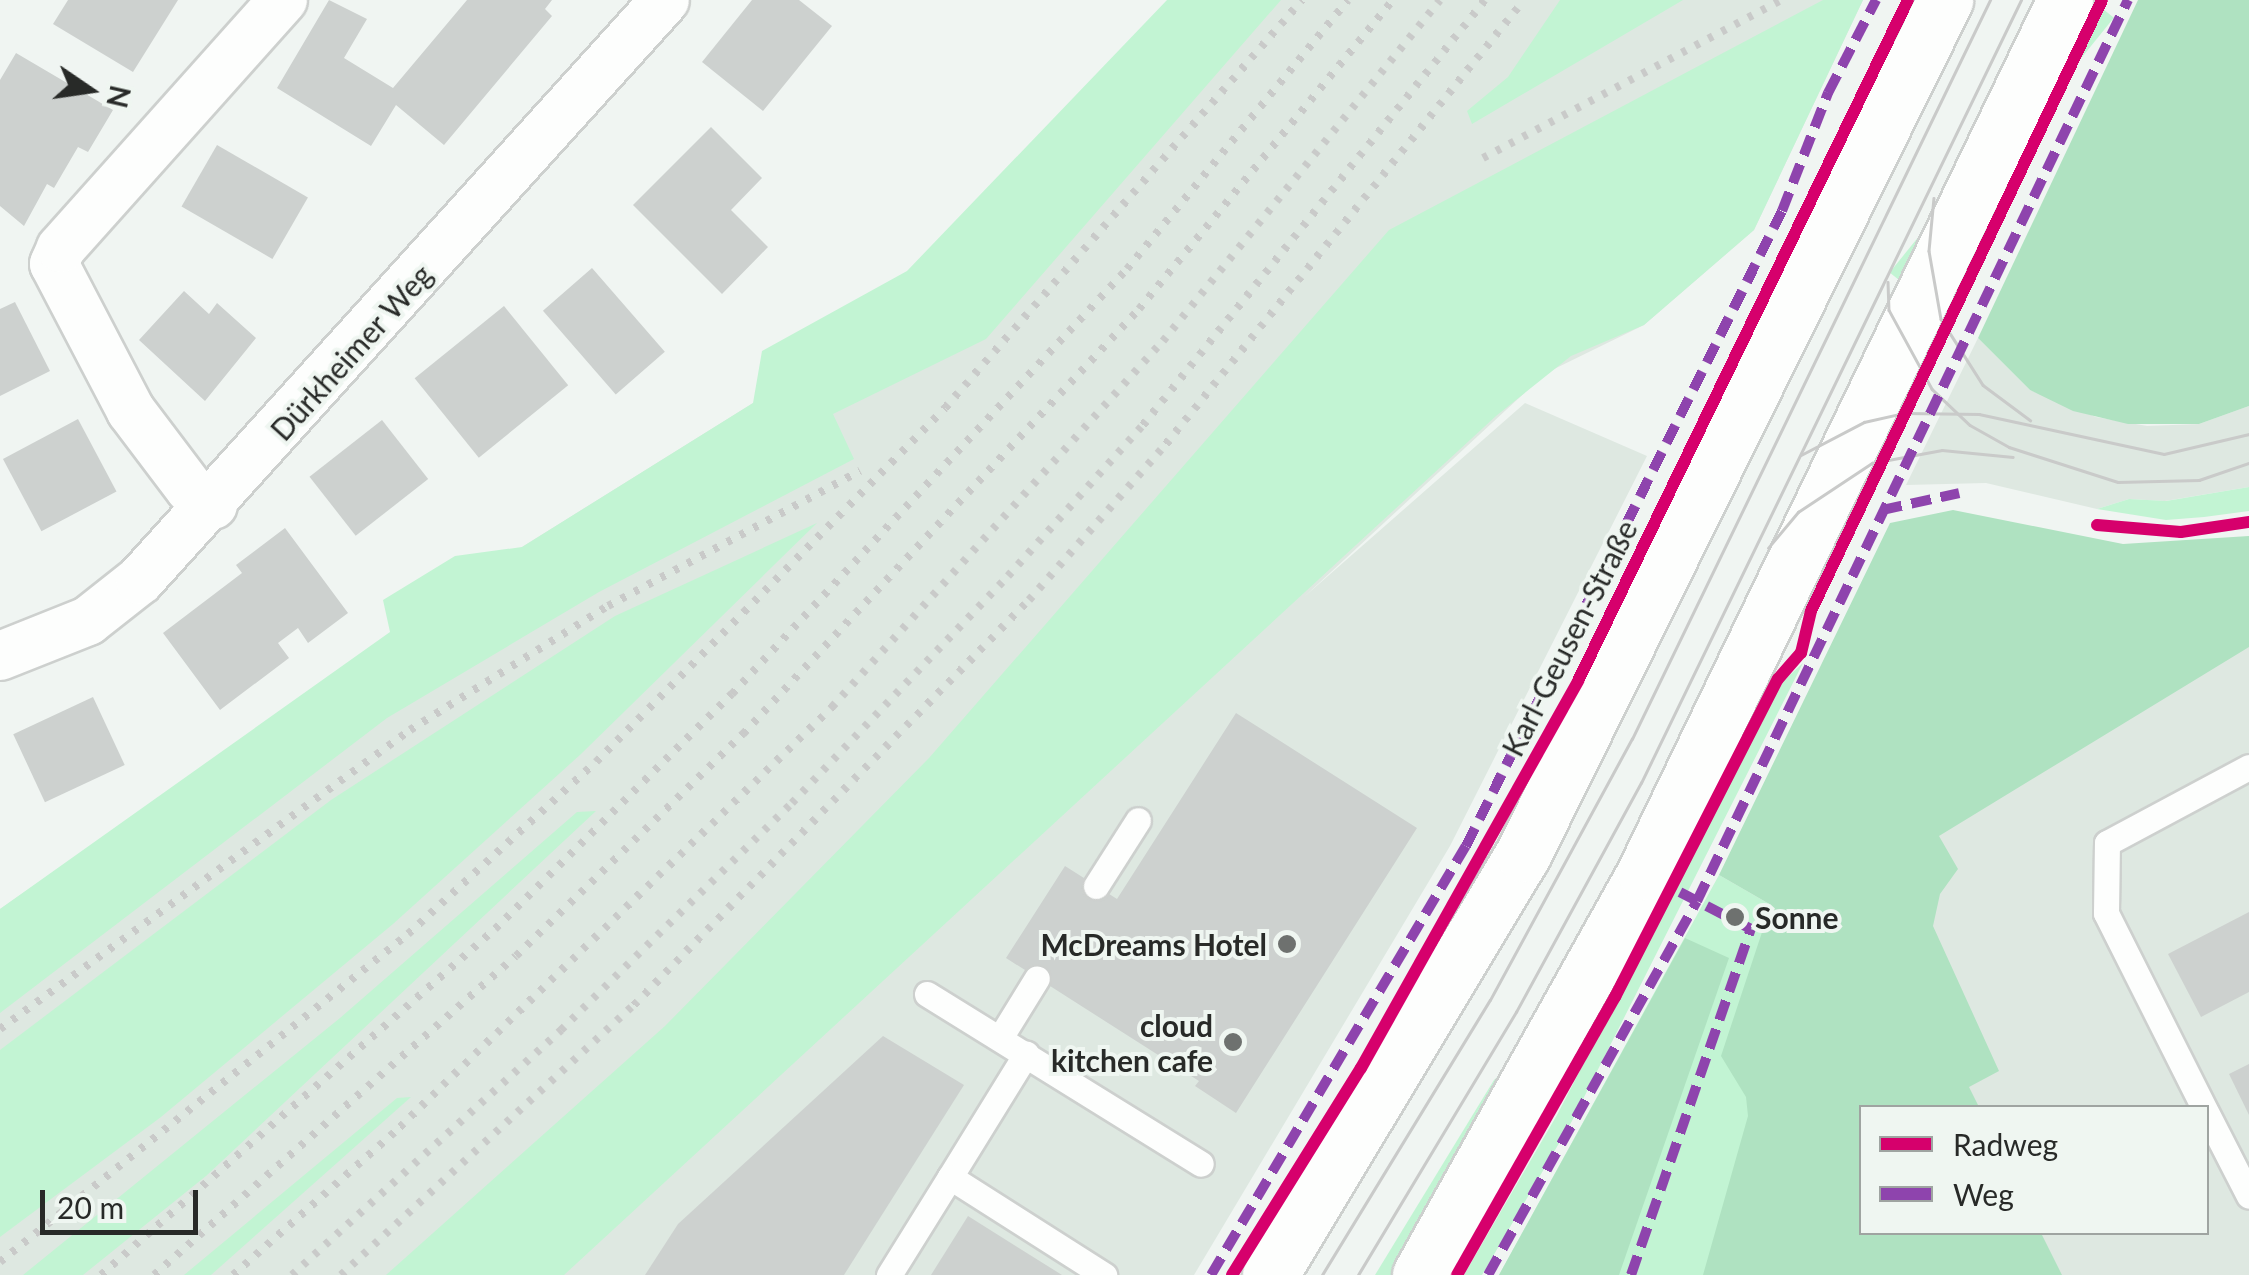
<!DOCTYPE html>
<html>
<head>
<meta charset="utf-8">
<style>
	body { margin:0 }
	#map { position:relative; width:2249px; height:1275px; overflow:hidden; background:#f0f5f2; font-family:Lato,sans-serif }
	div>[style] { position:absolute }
	.built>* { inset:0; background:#dee8e1 }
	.green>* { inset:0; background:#c2f4d3; transform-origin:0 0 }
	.forest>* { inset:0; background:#afe2c1 }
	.building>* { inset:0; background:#cdd1cf; transform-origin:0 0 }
	.roads { filter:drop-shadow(2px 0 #cdd0ce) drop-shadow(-2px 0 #cdd0ce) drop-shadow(0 2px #cdd0ce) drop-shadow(0 -2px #cdd0ce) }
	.service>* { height:25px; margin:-12.5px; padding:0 12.5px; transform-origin:12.5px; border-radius:12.5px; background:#fdfefd }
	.minor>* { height:48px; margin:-24px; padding:0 24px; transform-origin:24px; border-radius:24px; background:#fdfefd }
	.secondary>* { height:55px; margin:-27.5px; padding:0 27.5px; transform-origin:27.5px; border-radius:27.5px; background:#fdfefd }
	.tram>* { height:2.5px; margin:-1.25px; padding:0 1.25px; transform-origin:1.25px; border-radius:1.25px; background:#c9cac9 }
	.rail>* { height:8px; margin-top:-4px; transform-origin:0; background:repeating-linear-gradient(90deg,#c9cac9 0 5px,transparent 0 15px) }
	.quiet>* { height:10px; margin-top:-5px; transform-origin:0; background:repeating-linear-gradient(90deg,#8e44ad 0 20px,transparent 0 30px) }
	.cycleway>* { height:12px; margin:-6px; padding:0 6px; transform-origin:6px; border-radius:6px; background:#d6006c }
	.dots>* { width:28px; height:28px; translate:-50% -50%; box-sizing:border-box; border:5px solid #eff6f1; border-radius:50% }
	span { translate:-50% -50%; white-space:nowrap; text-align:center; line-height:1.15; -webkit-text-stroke:8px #eff6f1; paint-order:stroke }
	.street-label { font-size:30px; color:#282a28 }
	.poi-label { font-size:30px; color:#282a28; font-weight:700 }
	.left { translate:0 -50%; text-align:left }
	.right { translate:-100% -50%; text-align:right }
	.legend { position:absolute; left:1859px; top:1105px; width:350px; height:130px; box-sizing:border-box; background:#eff6f1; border:2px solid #9fa4a1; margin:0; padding:12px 18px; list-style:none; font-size:30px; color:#282a28 }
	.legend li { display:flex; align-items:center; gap:20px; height:50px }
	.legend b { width:50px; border:2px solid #9fa4a1 }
	.north { position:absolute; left:40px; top:40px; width:100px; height:100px; -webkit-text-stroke:8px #eff6f1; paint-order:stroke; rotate:103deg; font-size:28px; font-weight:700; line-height:40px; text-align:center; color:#282a28 }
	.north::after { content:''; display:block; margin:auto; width:35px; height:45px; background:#282a28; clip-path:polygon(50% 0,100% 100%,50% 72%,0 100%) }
	.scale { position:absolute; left:40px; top:1190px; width:158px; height:45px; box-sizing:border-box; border:5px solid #282a28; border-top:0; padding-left:12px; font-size:30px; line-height:35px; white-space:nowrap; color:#282a28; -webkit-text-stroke:8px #eff6f1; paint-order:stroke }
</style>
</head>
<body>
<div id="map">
	<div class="built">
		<div style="clip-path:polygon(1168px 0,1863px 0,1754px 230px,1644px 325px,1546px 373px,1304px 597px,1525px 403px,1647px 456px,1450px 846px,1194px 1275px,0 1275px,0 909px,522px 547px,923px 297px)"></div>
		<div style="clip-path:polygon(1978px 338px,2030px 390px,2096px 417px,2147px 426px,2199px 424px,2249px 406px,2249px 487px,2165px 501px,2129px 499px,2097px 509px,1986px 483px,1906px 485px)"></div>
		<div style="clip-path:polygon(2249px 587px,2249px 1275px,1925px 1275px,1908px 1233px,2206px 1232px,2206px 1108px,1872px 1107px,1921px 859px,2108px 618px)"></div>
	</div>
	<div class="green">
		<div style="clip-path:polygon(1167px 0,1281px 0,986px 339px,833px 414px,854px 459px,599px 592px,387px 718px,0 1013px,0 909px,390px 632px,383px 600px,455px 556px,522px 547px,753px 403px,762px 351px,907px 271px)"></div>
		<div style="clip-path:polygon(1560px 0,1683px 0,1472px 124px,1467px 111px,1508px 77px)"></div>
		<div style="clip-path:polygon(1823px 0,1863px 0,1754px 230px,1644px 325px,1571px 356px,1496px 416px,564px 1275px,386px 1275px,665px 1026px,929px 758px,1389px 230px)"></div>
		<div style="left:2103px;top:9px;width:14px;height:339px;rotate:39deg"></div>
		<div style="clip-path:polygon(2249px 487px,2249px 511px,2204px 517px,2166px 520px,2097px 509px,2129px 499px,2166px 501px)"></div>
		<div style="clip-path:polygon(817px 523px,581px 754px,393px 924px,161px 1117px,0 1237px,0 1050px,331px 800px,615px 616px)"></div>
		<div style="clip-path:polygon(1803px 663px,1572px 1121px,1482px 1275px,1464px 1275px,1557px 1115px,1781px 683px)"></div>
		<div style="clip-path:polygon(596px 811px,206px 1176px,83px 1275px,23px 1275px,340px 1018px,577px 812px)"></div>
		<div style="clip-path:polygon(1719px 875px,1771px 905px,1862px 1108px,1862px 1232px,1925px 1275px,1499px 1275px)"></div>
		<div style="clip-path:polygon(1505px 1070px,1391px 1275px,1375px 1275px,1494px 1080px)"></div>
		<div style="clip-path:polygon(411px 1097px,211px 1275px,184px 1275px,397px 1098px)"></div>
	</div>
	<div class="forest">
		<div style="clip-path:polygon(2138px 0,2249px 0,2249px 406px,2199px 424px,2128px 424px,2073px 411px,2030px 390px,1978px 338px)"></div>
		<div style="clip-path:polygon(1953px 510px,2123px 544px,2249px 536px,2249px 647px,1939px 836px,1958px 869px,1940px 894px,1933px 926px,1999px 1071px,1969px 1087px,1979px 1107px,1862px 1108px,1862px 1232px,2041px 1233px,2062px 1275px,1703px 1275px,1748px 1116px,1746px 1097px,1721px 1056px,1771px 905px,1719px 875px,1890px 523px)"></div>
		<div style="clip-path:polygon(1685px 938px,1729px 958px,1619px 1275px,1499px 1275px)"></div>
	</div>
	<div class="building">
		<div style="clip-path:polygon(68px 0,178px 0,133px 72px,53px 24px)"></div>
		<div style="clip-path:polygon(329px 0,367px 19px,344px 58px,393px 88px,467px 0,552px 0,545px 9px,552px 16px,444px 145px,396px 105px,371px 146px,277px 88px)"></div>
		<div style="clip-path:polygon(752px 0,799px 0,832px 26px,763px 111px,702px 62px)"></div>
		<div style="clip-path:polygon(16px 53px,113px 110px,88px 152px,78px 147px,54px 188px,47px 184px,24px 226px,0 206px,0 80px)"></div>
		<div style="clip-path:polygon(711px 127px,762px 178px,731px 210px,768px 247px,722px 294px,633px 205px)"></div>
		<div style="left:217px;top:145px;width:105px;height:71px;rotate:30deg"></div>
		<div style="left:592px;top:268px;width:111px;height:65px;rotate:49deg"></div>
		<div style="clip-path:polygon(184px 291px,209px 314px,217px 303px,256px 338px,205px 401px,139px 340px)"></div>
		<div style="clip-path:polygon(15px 302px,50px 371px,0 396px,0 309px)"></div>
		<div style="left:504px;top:306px;width:102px;height:115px;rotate:51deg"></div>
		<div style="left:78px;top:419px;width:82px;height:85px;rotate:62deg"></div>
		<div style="left:382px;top:420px;width:75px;height:92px;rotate:52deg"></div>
		<div style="clip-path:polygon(285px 528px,348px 613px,308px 643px,298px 628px,278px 643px,289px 658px,220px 710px,163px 633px,242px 573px,236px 565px)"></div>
		<div style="left:93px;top:697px;width:75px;height:88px;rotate:65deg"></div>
		<div style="clip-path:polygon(1236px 713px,1417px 828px,1236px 1113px,1195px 1086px,1199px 1081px,1006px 958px,1065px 866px,1117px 899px)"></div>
		<div style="clip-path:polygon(2249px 912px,2249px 992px,2201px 1017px,2168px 954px)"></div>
		<div style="clip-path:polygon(883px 1036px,964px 1085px,844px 1275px,645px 1275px,678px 1224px)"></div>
		<div style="clip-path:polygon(2249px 1064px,2249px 1115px,2229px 1074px)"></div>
		<div style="clip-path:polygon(968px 1216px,1062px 1275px,931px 1275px)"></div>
	</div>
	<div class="roads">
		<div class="service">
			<div style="left:1096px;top:886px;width:78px;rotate:-57.5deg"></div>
			<div style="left:927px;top:994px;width:322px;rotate:31.8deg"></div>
			<div style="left:1000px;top:1038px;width:70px;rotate:-58.3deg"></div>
			<div style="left:2204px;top:1108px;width:218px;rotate:-116.7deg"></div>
			<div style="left:2106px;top:913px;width:70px;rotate:-89.2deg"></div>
			<div style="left:2107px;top:843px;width:161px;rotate:-28.2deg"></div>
			<div style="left:2206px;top:1112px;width:94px;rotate:62.9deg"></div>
			<div style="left:950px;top:1177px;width:145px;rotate:-58.3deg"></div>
			<div style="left:889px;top:1275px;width:115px;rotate:-58.1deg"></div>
			<div style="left:950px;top:1177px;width:183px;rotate:32.5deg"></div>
		</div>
		<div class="minor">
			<div style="left:213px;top:505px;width:28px;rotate:-145deg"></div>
			<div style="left:190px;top:489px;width:98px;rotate:-127.1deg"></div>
			<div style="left:131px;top:411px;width:166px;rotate:-117.6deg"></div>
			<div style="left:54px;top:264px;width:17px;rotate:-66deg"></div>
			<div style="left:61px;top:248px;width:333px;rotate:-48.2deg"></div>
			<div style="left:0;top:656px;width:95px;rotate:-21.7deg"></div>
			<div style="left:88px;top:621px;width:66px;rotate:-38.3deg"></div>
			<div style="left:140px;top:580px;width:782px;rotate:-47.85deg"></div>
		</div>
		<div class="secondary">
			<div style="left:1270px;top:1275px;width:491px;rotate:-59deg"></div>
			<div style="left:1523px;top:854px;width:953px;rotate:-63.7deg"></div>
			<div style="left:1420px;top:1275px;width:462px;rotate:-60.8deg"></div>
			<div style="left:1645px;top:872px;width:968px;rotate:-64.28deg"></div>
		</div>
	</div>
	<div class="tram">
		<div style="left:1934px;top:198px;width:53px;rotate:95.4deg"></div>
		<div style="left:1929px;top:251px;width:69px;rotate:80deg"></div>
		<div style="left:1941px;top:319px;width:78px;rotate:57.5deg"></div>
		<div style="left:1983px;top:385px;width:59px;rotate:36.7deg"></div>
		<div style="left:1888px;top:282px;width:28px;rotate:88deg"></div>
		<div style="left:1889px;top:310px;width:90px;rotate:61.4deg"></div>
		<div style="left:1932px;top:389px;width:52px;rotate:43.5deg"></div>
		<div style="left:1970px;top:425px;width:45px;rotate:29.4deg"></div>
		<div style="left:2009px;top:447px;width:114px;rotate:17.8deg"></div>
		<div style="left:2118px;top:482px;width:81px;rotate:-1.4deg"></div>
		<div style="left:2199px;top:480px;width:53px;rotate:-18.8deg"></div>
		<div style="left:1801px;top:455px;width:71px;rotate:-27.6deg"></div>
		<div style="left:1864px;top:422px;width:41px;rotate:-12.7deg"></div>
		<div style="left:1904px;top:413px;width:75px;rotate:0.8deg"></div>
		<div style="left:1979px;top:414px;width:189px;rotate:12.2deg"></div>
		<div style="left:2164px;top:454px;width:87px;rotate:-13.2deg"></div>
		<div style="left:1768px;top:548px;width:47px;rotate:-50.2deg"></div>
		<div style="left:1798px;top:512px;width:89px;rotate:-33.5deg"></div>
		<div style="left:1872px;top:463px;width:71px;rotate:-10.5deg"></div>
		<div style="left:1942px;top:450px;width:71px;rotate:5.6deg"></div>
		<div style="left:1322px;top:1275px;width:322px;rotate:-58.6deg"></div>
		<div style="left:1490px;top:1000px;width:297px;rotate:-61.5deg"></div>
		<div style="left:1632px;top:739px;width:821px;rotate:-64.15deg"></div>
		<div style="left:1358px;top:1275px;width:307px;rotate:-59deg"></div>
		<div style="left:1516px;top:1012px;width:261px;rotate:-61.4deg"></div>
		<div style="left:1641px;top:783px;width:870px;rotate:-64.11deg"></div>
	</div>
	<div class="rail">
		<div style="left:1483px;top:158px;width:337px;rotate:-27.9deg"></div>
		<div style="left:0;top:1029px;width:507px;rotate:-36.1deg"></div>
		<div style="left:410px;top:730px;width:234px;rotate:-32.1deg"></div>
		<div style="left:608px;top:606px;width:286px;rotate:-28.2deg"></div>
		<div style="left:0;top:1262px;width:523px;rotate:-38.8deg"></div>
		<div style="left:408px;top:934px;width:255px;rotate:-42.5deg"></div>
		<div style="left:596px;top:762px;width:497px;rotate:-45.4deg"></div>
		<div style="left:945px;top:408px;width:542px;rotate:-48.81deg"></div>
		<div style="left:101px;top:1275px;width:524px;rotate:-41.29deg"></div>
		<div style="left:495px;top:929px;width:334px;rotate:-44.8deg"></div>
		<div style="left:732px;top:694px;width:580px;rotate:-47.1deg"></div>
		<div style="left:1127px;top:269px;width:348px;rotate:-50.6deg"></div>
		<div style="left:154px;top:1275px;width:482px;rotate:-41.4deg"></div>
		<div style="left:516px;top:956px;width:318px;rotate:-44.4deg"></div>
		<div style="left:743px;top:734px;width:581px;rotate:-47.02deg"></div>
		<div style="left:1139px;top:309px;width:400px;rotate:-50.6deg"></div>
		<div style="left:233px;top:1275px;width:223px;rotate:-41.5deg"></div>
		<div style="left:400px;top:1127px;width:603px;rotate:-44.19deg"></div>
		<div style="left:832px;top:707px;width:493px;rotate:-47.9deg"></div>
		<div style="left:1163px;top:341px;width:439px;rotate:-50.9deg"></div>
		<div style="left:292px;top:1275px;width:364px;rotate:-42.3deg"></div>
		<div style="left:561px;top:1030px;width:324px;rotate:-44.5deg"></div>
		<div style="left:792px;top:803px;width:313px;rotate:-46.4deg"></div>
		<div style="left:1008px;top:576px;width:203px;rotate:-48.2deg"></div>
		<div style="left:1143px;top:425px;width:546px;rotate:-51.18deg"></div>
		<div style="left:341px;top:1275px;width:398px;rotate:-42.7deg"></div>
		<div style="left:634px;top:1005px;width:566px;rotate:-45.72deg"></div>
		<div style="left:1029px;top:600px;width:208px;rotate:-48.7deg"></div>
		<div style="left:1166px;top:444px;width:570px;rotate:-51.12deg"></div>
	</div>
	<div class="quiet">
		<div style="left:1882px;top:510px;width:79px;rotate:-12.4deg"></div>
		<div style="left:1211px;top:1275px;width:499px;rotate:-59.3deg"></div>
		<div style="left:1466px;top:846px;width:709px;rotate:-63.54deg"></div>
		<div style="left:1782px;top:211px;width:127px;rotate:-68.7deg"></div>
		<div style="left:1828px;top:93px;width:105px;rotate:-62.7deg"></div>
		<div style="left:1488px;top:1275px;width:428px;rotate:-60.8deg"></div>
		<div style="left:1697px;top:901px;width:999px;rotate:-64.44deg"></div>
		<div style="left:1631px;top:1275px;width:366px;rotate:-70.9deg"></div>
		<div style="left:1751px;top:929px;width:89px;rotate:-152.6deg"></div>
	</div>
	<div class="cycleway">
		<div style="left:2097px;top:525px;width:84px;rotate:4.8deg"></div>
		<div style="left:2181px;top:532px;width:69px;rotate:-8.4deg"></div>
		<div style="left:1232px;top:1275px;width:244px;rotate:-58.1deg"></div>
		<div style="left:1361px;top:1068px;width:444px;rotate:-60.7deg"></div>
		<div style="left:1578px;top:681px;width:757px;rotate:-64.15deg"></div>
		<div style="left:1457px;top:1275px;width:320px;rotate:-60.4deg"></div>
		<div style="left:1615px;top:997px;width:357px;rotate:-62.9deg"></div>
		<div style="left:1778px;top:679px;width:35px;rotate:-49deg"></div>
		<div style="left:1801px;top:653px;width:43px;rotate:-76.6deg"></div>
		<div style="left:1811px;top:611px;width:677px;rotate:-64.53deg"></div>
	</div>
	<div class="dots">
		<div style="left:1735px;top:917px;background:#6e716f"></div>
		<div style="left:1287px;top:944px;background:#6e716f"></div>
		<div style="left:1233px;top:1042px;background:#6e716f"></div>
	</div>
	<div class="street-label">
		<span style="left:351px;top:352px;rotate:-48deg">Dürkheimer Weg</span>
		<span style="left:1569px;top:638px;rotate:-63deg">Karl-Geusen-Straße</span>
	</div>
	<div class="poi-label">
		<span class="left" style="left:1755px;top:917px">Sonne</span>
		<span class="right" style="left:1267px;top:944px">McDreams Hotel</span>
		<span class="right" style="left:1213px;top:1042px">cloud<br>kitchen cafe</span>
	</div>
	<ul class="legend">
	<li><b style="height:12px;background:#d6006c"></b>Radweg</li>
	<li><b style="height:12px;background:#8e44ad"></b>Weg</li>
	</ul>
	<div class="north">N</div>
	<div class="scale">20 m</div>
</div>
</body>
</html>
